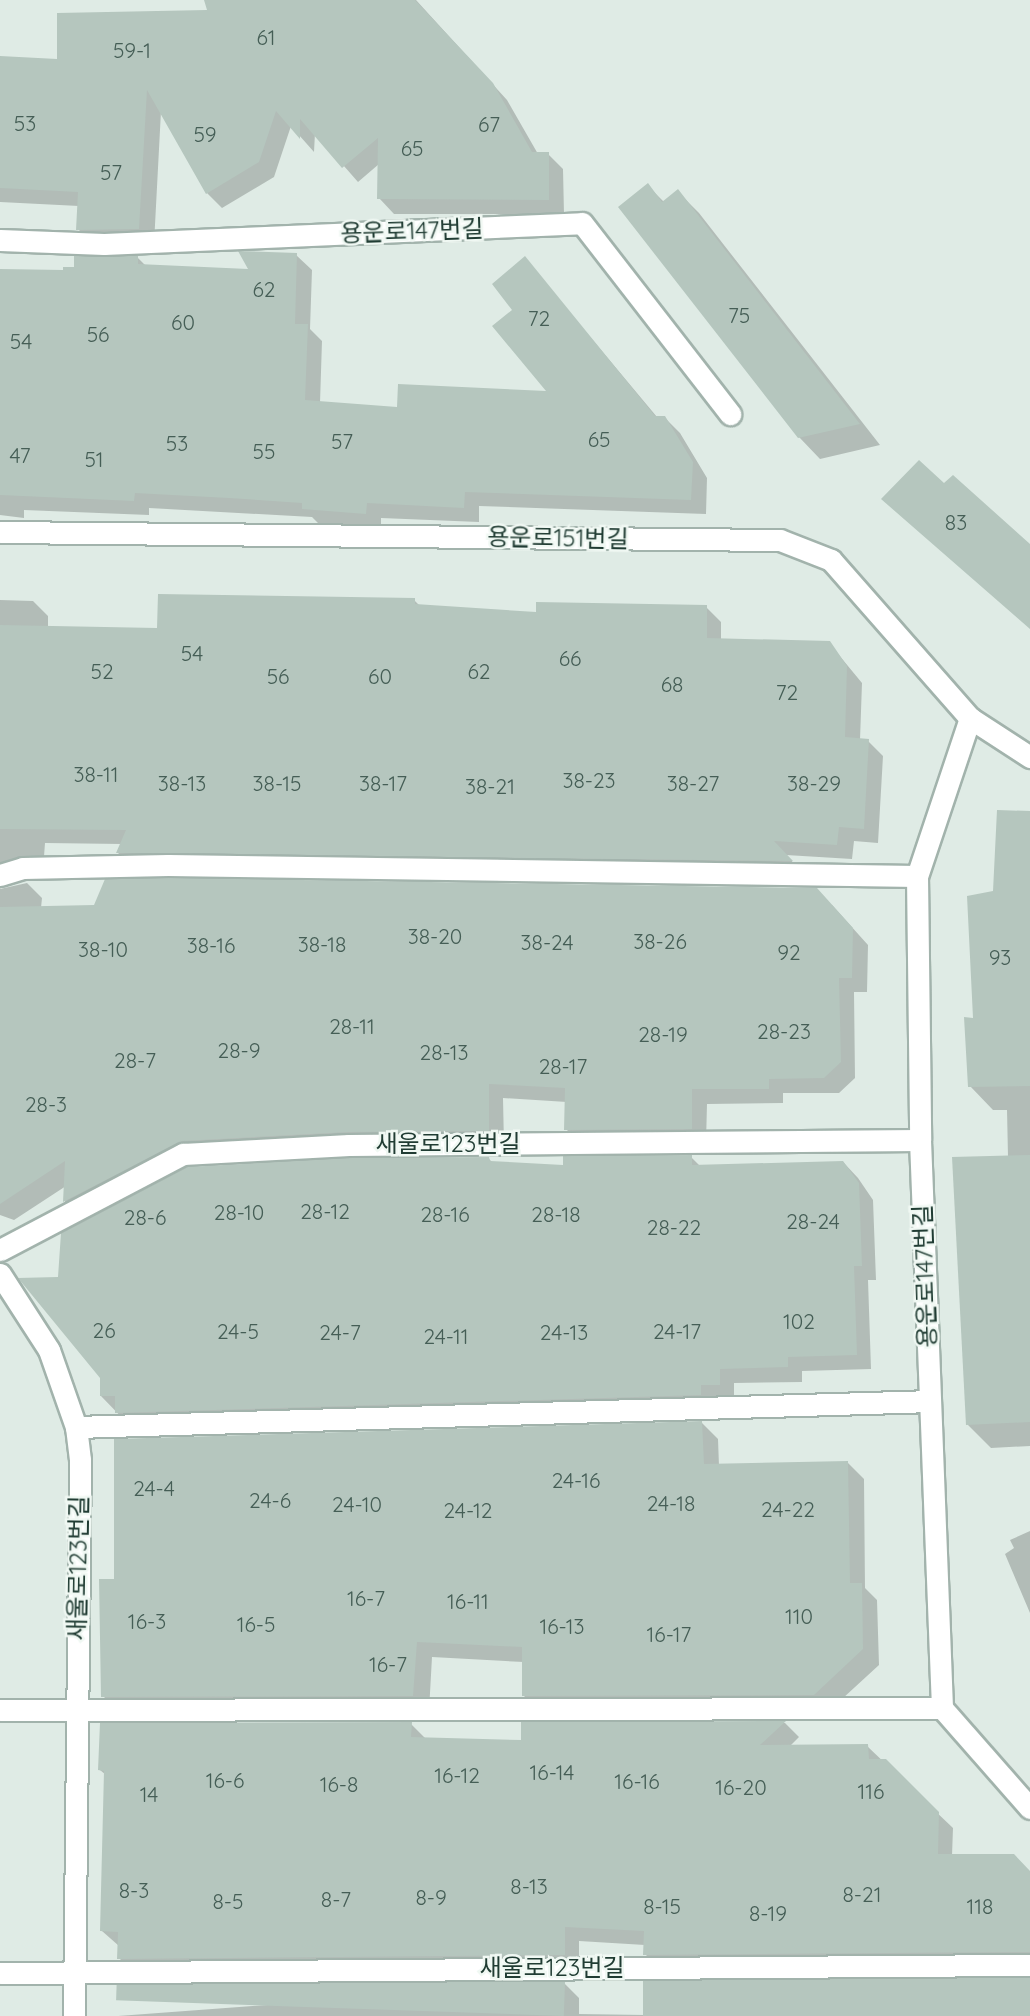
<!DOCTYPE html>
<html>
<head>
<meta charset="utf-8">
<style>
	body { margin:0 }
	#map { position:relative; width:1030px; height:2016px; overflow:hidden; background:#dfebe5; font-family:Quicksand,"Noto Sans KR",sans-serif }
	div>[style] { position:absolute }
	.shadow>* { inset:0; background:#0003 }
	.building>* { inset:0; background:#b5c6be; transform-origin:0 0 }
	.roads { filter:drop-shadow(2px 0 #a2b3ac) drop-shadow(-2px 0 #a2b3ac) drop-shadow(0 2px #a2b3ac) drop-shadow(0 -2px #a2b3ac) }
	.street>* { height:21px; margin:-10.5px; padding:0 10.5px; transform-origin:10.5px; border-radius:10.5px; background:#fff }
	span { translate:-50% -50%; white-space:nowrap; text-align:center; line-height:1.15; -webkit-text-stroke:5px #f0f8f3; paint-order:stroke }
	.number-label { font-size:21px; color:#455e56 }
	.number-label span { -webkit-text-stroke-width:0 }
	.street-label { font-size:24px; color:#203c33 }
</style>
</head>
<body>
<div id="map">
	<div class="shadow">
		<div style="clip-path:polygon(205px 0,416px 0,507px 100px,538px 154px,548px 154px,563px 169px,564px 214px,394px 214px,379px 198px,379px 164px,358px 182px,315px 133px,314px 152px,291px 126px,274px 177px,222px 208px,207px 193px,161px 111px,154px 244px,93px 244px,78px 229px,79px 206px,0 202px,0 58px,59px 61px,209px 11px)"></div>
		<div style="clip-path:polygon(648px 186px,664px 202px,678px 192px,699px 213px,880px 445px,820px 459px,799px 437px)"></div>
		<div style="clip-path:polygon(296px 255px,312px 270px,310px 329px,322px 341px,320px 403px,398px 408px,550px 393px,515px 310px,525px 259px,657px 417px,665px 418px,680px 433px,707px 478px,706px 514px,479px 506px,479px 522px,381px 518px,381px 528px,319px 524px,312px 517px,149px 508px,149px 515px,24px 510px,24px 518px,0 515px,0 271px,64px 272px,137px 257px,146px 266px,252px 271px)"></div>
		<div style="clip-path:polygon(0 600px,33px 601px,48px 616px,48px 628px,159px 630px,414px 600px,420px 606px,537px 614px,706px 607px,721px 622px,721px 640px,829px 643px,862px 683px,860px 740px,868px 741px,883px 756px,878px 843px,854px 841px,852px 859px,786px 855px,805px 875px,133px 867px,118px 853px,122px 844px,45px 843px,43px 870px,11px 877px,0 889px,27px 883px,42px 898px,41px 908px,832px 905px,868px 945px,867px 992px,854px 992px,855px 1078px,839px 1093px,783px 1093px,783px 1103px,707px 1104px,706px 1143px,581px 1144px,566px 1129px,567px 1102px,503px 1098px,504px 1145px,198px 1155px,79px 1216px,65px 1202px,66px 1186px,14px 1220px,0 1215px)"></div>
		<div style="clip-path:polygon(1030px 875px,1030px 1446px,991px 1448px,968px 1425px,1008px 1157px,1007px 1110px,993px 1110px,970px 1086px,975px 1020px,995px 892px)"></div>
		<div style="clip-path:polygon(691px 1157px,701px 1167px,843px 1162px,858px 1178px,873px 1200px,876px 1280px,868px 1280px,871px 1369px,802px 1371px,802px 1382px,734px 1383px,734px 1400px,131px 1427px,101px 1396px,101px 1377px,60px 1279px,489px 1159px,493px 1163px,564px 1166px)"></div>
		<div style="clip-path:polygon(702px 1423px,718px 1439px,719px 1466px,848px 1463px,864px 1479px,865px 1588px,877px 1600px,879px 1665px,830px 1710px,539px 1711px,523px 1695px,524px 1662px,432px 1657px,429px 1711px,119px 1712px,103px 1696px,116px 1581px)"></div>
		<div style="clip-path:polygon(1030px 1531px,1030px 1613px,1005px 1554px,1014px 1548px,1010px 1540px)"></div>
		<div style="clip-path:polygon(785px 1723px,799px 1737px,789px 1747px,867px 1746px,953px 1828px,952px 1856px,1030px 1873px,1030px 1966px,660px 1969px,645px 1954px,645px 1945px,579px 1941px,579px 1970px,134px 1973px,119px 1958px,119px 1946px,102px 1931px,106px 1775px,100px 1770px,411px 1724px,426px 1739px,522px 1742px,523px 1724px)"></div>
		<div style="clip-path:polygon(1030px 1980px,1030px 2016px,118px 2016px,564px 1983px,579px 1998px,579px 2014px,645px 2015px)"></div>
	</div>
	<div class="building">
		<div style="clip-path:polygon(204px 0,415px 0,493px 83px,532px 152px,549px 152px,549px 200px,377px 199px,378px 138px,342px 168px,300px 119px,300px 139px,276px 111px,259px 162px,206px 194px,147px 90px,139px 229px,76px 230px,78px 192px,0 188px,0 56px,57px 59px,57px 13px,207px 10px)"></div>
		<div style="clip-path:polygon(648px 183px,662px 202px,678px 189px,860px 424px,798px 438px,618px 207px)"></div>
		<div style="clip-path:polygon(238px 251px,297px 253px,295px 324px,308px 324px,305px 400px,397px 407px,398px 384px,546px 391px,492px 326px,512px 310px,492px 284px,525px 256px,655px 416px,665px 416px,693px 462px,691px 500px,465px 492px,464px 508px,367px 503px,366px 514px,302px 509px,302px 503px,229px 498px,135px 493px,134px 501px,0 495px,0 269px,63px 270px,63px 267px,74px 267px,74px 256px,138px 256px,138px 264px,248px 269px)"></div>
		<div style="clip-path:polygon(919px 460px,944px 483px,953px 475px,1030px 544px,1030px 629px,881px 499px)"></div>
		<div style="clip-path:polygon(158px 594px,415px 598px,415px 604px,536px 612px,536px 602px,707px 605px,707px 638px,830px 641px,847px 666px,845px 737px,869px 739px,864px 829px,839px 827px,837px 845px,774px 841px,793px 861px,116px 853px,126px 830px,0 829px,0 625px,157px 628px)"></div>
		<div style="clip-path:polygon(997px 810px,1030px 811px,1030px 1086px,968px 1087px,964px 1017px,973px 1018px,967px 896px,993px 891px)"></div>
		<div style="clip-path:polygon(168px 878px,817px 888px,853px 928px,852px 978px,839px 978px,841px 1062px,824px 1078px,769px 1079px,769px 1089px,692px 1089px,692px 1129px,564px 1130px,565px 1088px,489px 1084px,489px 1131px,348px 1132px,182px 1141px,63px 1202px,65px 1161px,0 1204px,0 907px,94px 905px,105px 879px)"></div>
		<div style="clip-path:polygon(692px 1155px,692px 1165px,843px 1161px,859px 1183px,862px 1266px,854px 1266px,857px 1355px,788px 1357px,788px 1367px,720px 1369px,720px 1385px,701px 1385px,701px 1395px,115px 1413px,115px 1396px,100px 1396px,100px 1378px,18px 1278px,58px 1277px,61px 1233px,187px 1167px,349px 1158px,489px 1157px,490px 1161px,563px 1165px,563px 1156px)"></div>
		<div style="clip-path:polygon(1030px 1155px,1030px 1422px,966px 1425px,952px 1157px)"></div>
		<div style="clip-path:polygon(702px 1421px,704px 1464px,848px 1461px,850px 1583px,862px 1583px,863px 1649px,814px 1695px,522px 1696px,522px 1647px,417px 1642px,413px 1696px,101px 1697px,99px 1579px,114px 1579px,114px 1439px)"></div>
		<div style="clip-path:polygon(786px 1721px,760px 1745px,868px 1744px,869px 1759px,886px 1759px,939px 1812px,938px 1854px,1014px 1854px,1030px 1871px,1030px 1952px,643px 1955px,644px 1931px,565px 1927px,565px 1955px,117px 1959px,118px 1932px,100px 1931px,104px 1771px,98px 1770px,100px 1723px,412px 1722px,411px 1737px,521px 1740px,521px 1722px)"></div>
		<div style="left:1030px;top:1978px;width:38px;height:387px;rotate:90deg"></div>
		<div style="left:565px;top:1982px;width:34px;height:448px;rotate:92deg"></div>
	</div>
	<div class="roads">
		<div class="street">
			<div style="left:0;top:240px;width:104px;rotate:2.2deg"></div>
			<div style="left:104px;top:244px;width:478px;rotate:-2.5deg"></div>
			<div style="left:582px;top:223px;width:242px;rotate:52.2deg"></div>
			<div style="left:0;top:532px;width:780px;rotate:0.59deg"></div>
			<div style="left:780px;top:540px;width:55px;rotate:21.4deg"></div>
			<div style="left:831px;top:560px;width:210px;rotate:48.7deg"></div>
			<div style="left:970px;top:718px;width:72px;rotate:33deg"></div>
			<div style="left:970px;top:718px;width:167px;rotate:108.5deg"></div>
			<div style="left:917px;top:876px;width:264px;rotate:89.3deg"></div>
			<div style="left:920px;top:1140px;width:568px;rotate:87.78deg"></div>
			<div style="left:942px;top:1708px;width:133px;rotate:48.7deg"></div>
			<div style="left:0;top:875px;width:24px;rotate:-17deg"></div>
			<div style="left:23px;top:868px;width:145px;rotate:-1.2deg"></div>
			<div style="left:168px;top:865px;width:749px;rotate:0.84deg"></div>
			<div style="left:0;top:1250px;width:207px;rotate:-27.7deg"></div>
			<div style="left:183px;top:1154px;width:166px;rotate:-3.1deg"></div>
			<div style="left:349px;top:1145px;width:571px;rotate:-0.5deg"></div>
			<div style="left:0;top:1274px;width:90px;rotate:57.2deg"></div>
			<div style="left:49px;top:1350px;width:82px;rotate:70.7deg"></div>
			<div style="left:76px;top:1427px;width:33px;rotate:83deg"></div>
			<div style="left:80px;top:1460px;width:556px;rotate:90.62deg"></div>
			<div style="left:76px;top:1427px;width:854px;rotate:-1.74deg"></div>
			<div style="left:0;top:1710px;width:942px;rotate:-0.12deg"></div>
			<div style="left:0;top:1973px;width:1030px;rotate:-0.45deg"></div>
		</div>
	</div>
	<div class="number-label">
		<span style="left:266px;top:37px">61</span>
		<span style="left:132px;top:50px">59-1</span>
		<span style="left:25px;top:123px">53</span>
		<span style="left:489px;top:124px">67</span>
		<span style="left:205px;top:134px">59</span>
		<span style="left:412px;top:148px">65</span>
		<span style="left:111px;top:172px">57</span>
		<span style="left:264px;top:289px">62</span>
		<span style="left:739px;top:315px">75</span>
		<span style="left:539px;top:318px">72</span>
		<span style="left:183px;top:322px">60</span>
		<span style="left:98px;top:334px">56</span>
		<span style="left:21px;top:341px">54</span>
		<span style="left:599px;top:439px">65</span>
		<span style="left:342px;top:441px">57</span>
		<span style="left:177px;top:443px">53</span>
		<span style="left:264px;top:451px">55</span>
		<span style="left:20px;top:455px">47</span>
		<span style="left:94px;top:459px">51</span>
		<span style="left:956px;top:522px">83</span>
		<span style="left:192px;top:653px">54</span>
		<span style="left:570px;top:658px">66</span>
		<span style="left:102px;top:671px">52</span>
		<span style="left:479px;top:671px">62</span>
		<span style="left:278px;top:676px">56</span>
		<span style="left:380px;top:676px">60</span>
		<span style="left:672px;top:684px">68</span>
		<span style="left:787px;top:692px">72</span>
		<span style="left:96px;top:774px">38-11</span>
		<span style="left:589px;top:780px">38-23</span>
		<span style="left:182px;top:783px">38-13</span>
		<span style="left:277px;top:783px">38-15</span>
		<span style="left:383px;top:783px">38-17</span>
		<span style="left:693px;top:783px">38-27</span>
		<span style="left:814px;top:783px">38-29</span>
		<span style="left:490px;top:786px">38-21</span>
		<span style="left:435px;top:936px">38-20</span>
		<span style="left:660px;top:941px">38-26</span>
		<span style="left:547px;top:942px">38-24</span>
		<span style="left:322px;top:944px">38-18</span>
		<span style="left:211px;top:945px">38-16</span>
		<span style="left:103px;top:949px">38-10</span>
		<span style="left:789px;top:952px">92</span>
		<span style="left:1000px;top:957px">93</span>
		<span style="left:352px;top:1026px">28-11</span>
		<span style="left:784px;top:1031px">28-23</span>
		<span style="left:663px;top:1034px">28-19</span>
		<span style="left:239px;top:1050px">28-9</span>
		<span style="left:444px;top:1052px">28-13</span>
		<span style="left:135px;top:1060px">28-7</span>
		<span style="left:563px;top:1066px">28-17</span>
		<span style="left:46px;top:1104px">28-3</span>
		<span style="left:325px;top:1211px">28-12</span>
		<span style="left:239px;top:1212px">28-10</span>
		<span style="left:445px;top:1214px">28-16</span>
		<span style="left:556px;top:1214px">28-18</span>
		<span style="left:145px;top:1217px">28-6</span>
		<span style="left:813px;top:1221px">28-24</span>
		<span style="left:674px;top:1227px">28-22</span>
		<span style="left:799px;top:1321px">102</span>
		<span style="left:104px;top:1330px">26</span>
		<span style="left:238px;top:1331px">24-5</span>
		<span style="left:677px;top:1331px">24-17</span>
		<span style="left:340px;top:1332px">24-7</span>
		<span style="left:564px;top:1332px">24-13</span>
		<span style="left:446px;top:1336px">24-11</span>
		<span style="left:576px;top:1480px">24-16</span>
		<span style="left:154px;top:1488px">24-4</span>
		<span style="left:270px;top:1500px">24-6</span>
		<span style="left:671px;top:1503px">24-18</span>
		<span style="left:357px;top:1504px">24-10</span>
		<span style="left:788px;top:1509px">24-22</span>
		<span style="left:468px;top:1510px">24-12</span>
		<span style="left:366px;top:1598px">16-7</span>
		<span style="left:468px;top:1601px">16-11</span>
		<span style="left:799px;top:1616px">110</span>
		<span style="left:147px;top:1621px">16-3</span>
		<span style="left:256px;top:1624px">16-5</span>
		<span style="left:562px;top:1626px">16-13</span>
		<span style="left:669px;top:1634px">16-17</span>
		<span style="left:388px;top:1664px">16-7</span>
		<span style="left:552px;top:1772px">16-14</span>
		<span style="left:457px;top:1775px">16-12</span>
		<span style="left:225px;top:1780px">16-6</span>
		<span style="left:637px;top:1781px">16-16</span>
		<span style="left:339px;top:1784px">16-8</span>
		<span style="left:741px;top:1787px">16-20</span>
		<span style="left:871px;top:1791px">116</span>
		<span style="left:149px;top:1794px">14</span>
		<span style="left:529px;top:1886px">8-13</span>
		<span style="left:134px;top:1890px">8-3</span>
		<span style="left:862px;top:1894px">8-21</span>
		<span style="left:431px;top:1897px">8-9</span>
		<span style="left:336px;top:1899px">8-7</span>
		<span style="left:228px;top:1901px">8-5</span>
		<span style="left:662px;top:1906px">8-15</span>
		<span style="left:980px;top:1906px">118</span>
		<span style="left:768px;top:1913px">8-19</span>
	</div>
	<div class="street-label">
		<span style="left:412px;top:231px;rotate:-2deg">용운로147번길</span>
		<span style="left:558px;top:538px;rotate:1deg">용운로151번길</span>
		<span style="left:448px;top:1144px">새울로123번길</span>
		<span style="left:925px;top:1276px;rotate:-92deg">용운로147번길</span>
		<span style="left:78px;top:1568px;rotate:-89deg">새울로123번길</span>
		<span style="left:552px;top:1968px">새울로123번길</span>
	</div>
</div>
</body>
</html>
